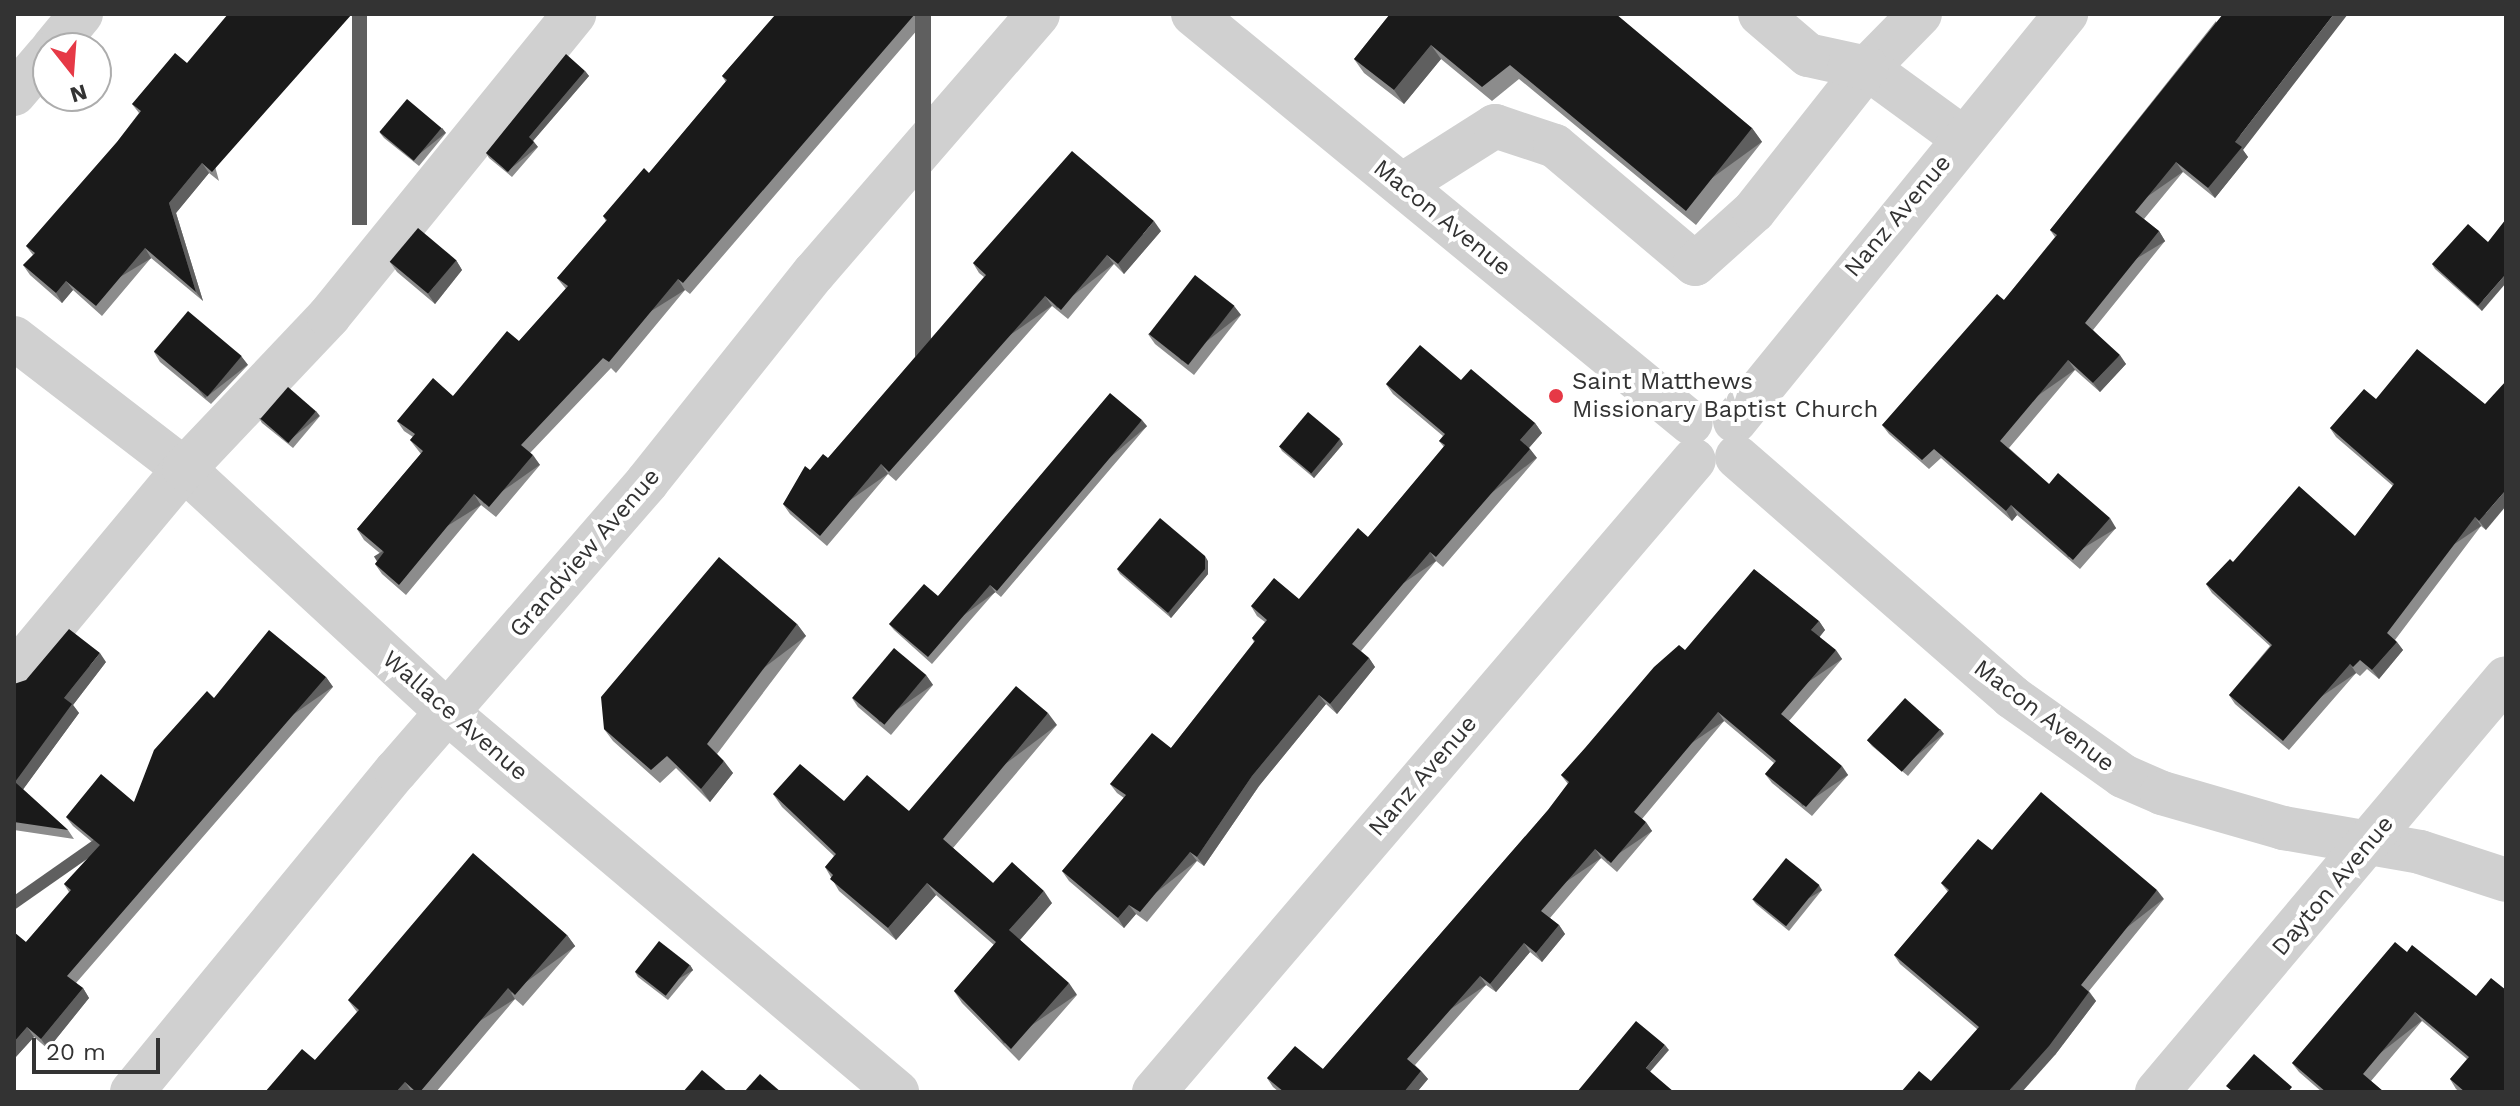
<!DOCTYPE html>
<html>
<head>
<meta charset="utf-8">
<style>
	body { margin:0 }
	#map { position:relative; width:2520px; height:1106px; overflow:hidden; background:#fff; font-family:"Work Sans",sans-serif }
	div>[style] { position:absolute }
	.minor>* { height:44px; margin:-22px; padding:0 22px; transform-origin:22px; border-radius:22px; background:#d0d0d0 }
	.wall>* { inset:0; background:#8c8c8c }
	.shaded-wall>* { inset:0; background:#5f5f5f; transform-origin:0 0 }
	.building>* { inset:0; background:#1a1a1a; transform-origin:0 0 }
	.dots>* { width:22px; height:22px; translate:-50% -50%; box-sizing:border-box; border:4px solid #fff; border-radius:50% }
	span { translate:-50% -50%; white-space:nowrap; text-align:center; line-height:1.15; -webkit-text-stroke:8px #fff; paint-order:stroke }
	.street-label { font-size:24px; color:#333 }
	.poi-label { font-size:24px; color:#333 }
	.left { translate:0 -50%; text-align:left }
	.frame { position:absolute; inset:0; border:16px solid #333; pointer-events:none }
	.north { position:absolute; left:32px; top:32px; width:80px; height:80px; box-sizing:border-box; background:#fff; border:2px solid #adadad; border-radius:50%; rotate:163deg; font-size:22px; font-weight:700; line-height:32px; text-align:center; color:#333 }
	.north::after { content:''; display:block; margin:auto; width:28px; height:36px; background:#e63946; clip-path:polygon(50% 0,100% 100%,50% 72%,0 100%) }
	.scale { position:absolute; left:32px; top:1038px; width:128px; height:36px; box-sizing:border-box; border:4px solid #333; border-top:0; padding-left:10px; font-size:24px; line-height:28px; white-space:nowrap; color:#333; -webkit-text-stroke:6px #fff; paint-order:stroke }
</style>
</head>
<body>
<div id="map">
	<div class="minor">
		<div style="left:1193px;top:14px;width:644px;rotate:39.4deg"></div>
		<div style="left:1920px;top:14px;width:76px;rotate:134.5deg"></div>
		<div style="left:1867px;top:68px;width:119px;rotate:36.1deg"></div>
		<div style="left:53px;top:48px;width:44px;rotate:-50.5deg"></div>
		<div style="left:14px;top:94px;width:52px;rotate:-49.6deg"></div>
		<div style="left:1402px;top:185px;width:110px;rotate:-32.4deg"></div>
		<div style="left:1495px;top:126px;width:63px;rotate:18.4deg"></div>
		<div style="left:1555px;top:146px;width:183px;rotate:40.1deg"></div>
		<div style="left:1695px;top:264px;width:79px;rotate:-41.9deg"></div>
		<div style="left:1754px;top:211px;width:182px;rotate:-51.7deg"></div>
		<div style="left:1867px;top:68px;width:60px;rotate:-167.6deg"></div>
		<div style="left:1808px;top:55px;width:63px;rotate:-139.5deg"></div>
		<div style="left:14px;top:338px;width:215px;rotate:37.6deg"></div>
		<div style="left:184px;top:469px;width:359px;rotate:42.7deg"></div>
		<div style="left:448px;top:713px;width:588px;rotate:40.17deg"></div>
		<div style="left:1735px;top:421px;width:525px;rotate:-50.88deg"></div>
		<div style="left:1737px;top:457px;width:365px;rotate:41.1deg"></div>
		<div style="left:2012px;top:697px;width:136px;rotate:35.4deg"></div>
		<div style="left:2123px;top:776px;width:43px;rotate:23.6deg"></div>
		<div style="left:2162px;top:793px;width:126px;rotate:16.1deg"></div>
		<div style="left:2283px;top:828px;width:139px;rotate:9.9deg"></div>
		<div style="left:2420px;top:852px;width:90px;rotate:18deg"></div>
		<div style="left:14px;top:673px;width:266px;rotate:-50.2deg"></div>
		<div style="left:184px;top:469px;width:211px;rotate:-46.5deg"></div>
		<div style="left:329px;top:316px;width:389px;rotate:-50.9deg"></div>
		<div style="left:132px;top:1092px;width:416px;rotate:-50.6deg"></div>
		<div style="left:396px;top:771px;width:383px;rotate:-49deg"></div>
		<div style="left:647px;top:482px;width:268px;rotate:-51.4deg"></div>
		<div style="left:814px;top:273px;width:342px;rotate:-49.1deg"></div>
		<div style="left:1154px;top:1092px;width:831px;rotate:-49.49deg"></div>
		<div style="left:2157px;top:1092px;width:541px;rotate:-49.87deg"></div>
	</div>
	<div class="wall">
		<div style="clip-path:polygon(776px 14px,931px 14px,690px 294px,685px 290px,616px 373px,611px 368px,530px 453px,540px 465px,496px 517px,481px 505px,406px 595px,382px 574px,375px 564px,382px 555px,364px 540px,357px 529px,421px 454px,410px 440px,413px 437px,404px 431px,397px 421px,453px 396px,519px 341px,566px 289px,557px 278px,606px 221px,603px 216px,649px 173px,726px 82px,722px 76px)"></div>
		<div style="clip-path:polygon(1390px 14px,1752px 128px,1762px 142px,1696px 225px,1519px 79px,1492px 101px,1441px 59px,1404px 104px,1364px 73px,1354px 59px)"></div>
		<div style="clip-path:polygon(2216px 21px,2243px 150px,2248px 157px,2215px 198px,2183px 172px,2144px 219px,2159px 231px,2165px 241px,2093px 330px,2126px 364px,2100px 392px,2075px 370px,2009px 448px,2049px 484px,2116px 528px,2080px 569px,2017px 515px,2012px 521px,1941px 458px,1929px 469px,1889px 434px,1882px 425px,2004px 300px,2055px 237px,2050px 230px)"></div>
		<div style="clip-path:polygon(187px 63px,219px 181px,209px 173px,176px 213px,203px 301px,151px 258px,102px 316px,73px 290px,62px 303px,30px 275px,23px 265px,33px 255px,26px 246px,117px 142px,139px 113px,132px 104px)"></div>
		<div style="clip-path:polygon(585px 71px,589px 76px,533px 141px,538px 147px,512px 177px,489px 158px,486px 153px)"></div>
		<div style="clip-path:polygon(442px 128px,446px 133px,419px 166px,384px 138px,380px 133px)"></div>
		<div style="clip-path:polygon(1161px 231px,1124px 274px,1114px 264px,1068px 319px,1052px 306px,896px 481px,888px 474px,827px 546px,790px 514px,783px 504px,810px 470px,828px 458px,984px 277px,979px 273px,973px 263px)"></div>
		<div style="clip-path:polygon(2488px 242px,2482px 311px,2435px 269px,2432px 264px)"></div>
		<div style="clip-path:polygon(456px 260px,462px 270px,435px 304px,397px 272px,390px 262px)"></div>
		<div style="clip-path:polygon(1234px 306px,1241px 315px,1194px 375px,1155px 344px,1148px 334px)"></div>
		<div style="clip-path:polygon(154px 352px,241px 356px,248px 365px,211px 404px,160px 362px)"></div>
		<div style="clip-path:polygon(1461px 380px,1535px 423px,1542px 433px,1529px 448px,1537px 458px,1443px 567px,1436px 561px,1361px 651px,1369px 658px,1375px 667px,1337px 714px,1326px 704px,1259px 786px,1204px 866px,1197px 861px,1147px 922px,1136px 914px,1124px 928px,1069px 881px,1062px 871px,1124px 798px,1117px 793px,1110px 784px,1171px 748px,1254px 642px,1252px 638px,1265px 622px,1257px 616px,1251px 606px,1299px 599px,1368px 537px,1444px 447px,1439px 441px,1443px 436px,1393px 394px,1386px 384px)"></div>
		<div style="clip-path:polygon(2376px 399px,2485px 404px,2486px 530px,2481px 526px,2395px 640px,2403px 650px,2379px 679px,2367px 669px,2360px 676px,2356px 673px,2289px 750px,2235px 704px,2229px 695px,2270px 646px,2212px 593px,2206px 584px,2233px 562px,2355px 536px,2393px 486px,2336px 437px,2330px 428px)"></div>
		<div style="clip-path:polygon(320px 416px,293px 448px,262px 423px,259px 418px)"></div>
		<div style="clip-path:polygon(1147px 426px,1001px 597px,995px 592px,932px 664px,894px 630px,889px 624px,938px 596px)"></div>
		<div style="clip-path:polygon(1343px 444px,1314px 478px,1282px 451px,1279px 446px)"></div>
		<div style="clip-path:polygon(1208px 561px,1208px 574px,1171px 618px,1120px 574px,1117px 569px)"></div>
		<div style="clip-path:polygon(1819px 621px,1825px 630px,1819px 637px,1842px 659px,1789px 721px,1848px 775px,1812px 816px,1772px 783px,1765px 774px,1774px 763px,1724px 721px,1642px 819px,1652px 831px,1617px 872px,1601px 858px,1550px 918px,1559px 925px,1565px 934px,1542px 962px,1530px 952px,1496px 992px,1486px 985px,1415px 1065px,1421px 1071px,1428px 1079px,1417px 1092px,1279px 1092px,1273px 1087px,1267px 1078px,1323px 1069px,1548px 810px,1568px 784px,1561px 775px,1685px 650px)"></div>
		<div style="clip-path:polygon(797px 624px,806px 636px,717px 754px,733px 773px,710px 802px,676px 768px,660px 783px,613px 741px,604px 729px)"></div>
		<div style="clip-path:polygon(106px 662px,73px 705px,79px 713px,23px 789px,68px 830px,74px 839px,14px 830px,14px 684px)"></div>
		<div style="clip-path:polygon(926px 675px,933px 685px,891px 735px,858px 707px,852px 698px)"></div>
		<div style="clip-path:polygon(326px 677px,333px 687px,76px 983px,83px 988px,89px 998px,48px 1049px,34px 1037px,14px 1059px,26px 942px,69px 892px,64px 884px,98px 847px,73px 826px,66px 817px,134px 802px,214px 698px)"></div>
		<div style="clip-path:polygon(1057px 725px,953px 848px,993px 883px,1052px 903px,1020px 940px,1077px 995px,1019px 1061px,962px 1003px,954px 991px,994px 945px,936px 895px,896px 940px,839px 891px,825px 867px,834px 856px,782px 807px,773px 794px,909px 811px)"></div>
		<div style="clip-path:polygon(1940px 729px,1944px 734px,1908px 776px,1872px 746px,1868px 741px)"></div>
		<div style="clip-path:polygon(1992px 850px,2164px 899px,2089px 991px,2096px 1001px,2055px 1055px,1977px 1029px,1900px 964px,1894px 955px,1948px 892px,1941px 883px)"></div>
		<div style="clip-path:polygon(1822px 890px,1789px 931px,1756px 904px,1752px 899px)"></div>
		<div style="clip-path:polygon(567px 935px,575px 946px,523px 1006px,515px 999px,436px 1092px,265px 1092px,315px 1060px,357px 1012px,348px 1000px)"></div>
		<div style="clip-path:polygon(2407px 952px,2476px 996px,2506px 1092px,2460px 1092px,2456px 1089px,2450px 1079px,2467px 1059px,2422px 1021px,2371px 1081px,2384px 1092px,2322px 1092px,2299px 1072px,2292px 1063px)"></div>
		<div style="clip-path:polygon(690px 965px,693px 970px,668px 1000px,638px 977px,635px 972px)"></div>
	</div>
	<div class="shaded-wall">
		<div style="left:352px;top:14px;width:15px;height:211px"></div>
		<div style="left:915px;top:14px;width:16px;height:355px"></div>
		<div style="clip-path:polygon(2334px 14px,2348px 14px,2243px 150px,2248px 157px,2215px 198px,2208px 188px,2235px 142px)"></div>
		<div style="clip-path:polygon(1431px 45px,1441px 59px,1404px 104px,1394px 90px)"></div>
		<div style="clip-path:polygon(585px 71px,589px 76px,532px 142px,529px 137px)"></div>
		<div style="left:442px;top:128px;width:6px;height:43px;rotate:51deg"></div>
		<div style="left:1752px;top:128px;width:17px;height:106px;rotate:54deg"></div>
		<div style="left:534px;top:142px;width:6px;height:40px;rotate:51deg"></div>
		<div style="left:2176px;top:162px;width:12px;height:65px;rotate:55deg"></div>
		<div style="clip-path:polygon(202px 163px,209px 173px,176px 213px,203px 301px,196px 292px,169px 203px)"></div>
		<div style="clip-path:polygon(1154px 221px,1161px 231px,1124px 274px,1118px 264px)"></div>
		<div style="left:2159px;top:231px;width:12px;height:118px;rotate:59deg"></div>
		<div style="left:145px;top:248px;width:12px;height:76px;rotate:59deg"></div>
		<div style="left:1107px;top:255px;width:11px;height:72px;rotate:52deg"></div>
		<div style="clip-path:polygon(456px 260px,462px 270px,435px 304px,428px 294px)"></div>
		<div style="clip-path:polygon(2506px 274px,2506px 283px,2482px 311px,2478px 306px)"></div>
		<div style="left:678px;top:279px;width:13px;height:108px;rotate:58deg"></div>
		<div style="clip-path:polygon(66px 281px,73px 290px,62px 303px,56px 293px)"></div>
		<div style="left:1045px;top:296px;width:12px;height:235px;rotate:55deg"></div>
		<div style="left:1234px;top:306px;width:11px;height:75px;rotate:52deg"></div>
		<div style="clip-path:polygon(2120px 355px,2126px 364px,2100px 392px,2093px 383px)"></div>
		<div style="left:241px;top:356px;width:11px;height:54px;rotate:52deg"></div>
		<div style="left:2068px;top:360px;width:12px;height:106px;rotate:55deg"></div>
		<div style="left:316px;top:411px;width:6px;height:42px;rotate:51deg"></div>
		<div style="left:1142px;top:420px;width:8px;height:224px;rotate:50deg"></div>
		<div style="clip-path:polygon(1535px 423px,1542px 433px,1527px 450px,1520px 440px)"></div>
		<div style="clip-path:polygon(1340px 439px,1343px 444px,1314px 478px,1310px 473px)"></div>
		<div style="left:1530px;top:449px;width:11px;height:143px;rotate:52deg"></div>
		<div style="left:533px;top:455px;width:12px;height:68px;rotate:55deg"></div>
		<div style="left:881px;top:464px;width:12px;height:94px;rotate:55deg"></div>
		<div style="clip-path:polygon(2506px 490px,2506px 506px,2486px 530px,2479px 521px)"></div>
		<div style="left:474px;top:494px;width:13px;height:118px;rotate:58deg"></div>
		<div style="clip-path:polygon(2011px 505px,2017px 515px,2012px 521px,2006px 511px)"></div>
		<div style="left:2475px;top:517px;width:11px;height:146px;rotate:56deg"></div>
		<div style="left:2110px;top:518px;width:12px;height:56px;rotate:59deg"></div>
		<div style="left:1430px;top:552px;width:11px;height:121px;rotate:56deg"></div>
		<div style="clip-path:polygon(1205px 556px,1208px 561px,1208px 574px,1171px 618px,1168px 613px)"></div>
		<div style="left:990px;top:585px;width:9px;height:95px;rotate:54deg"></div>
		<div style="clip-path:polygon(1819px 621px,1825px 630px,1818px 639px,1811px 630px)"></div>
		<div style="left:797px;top:624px;width:15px;height:150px;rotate:53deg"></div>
		<div style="clip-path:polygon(2397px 642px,2403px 650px,2379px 679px,2372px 670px)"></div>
		<div style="left:1836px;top:650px;width:11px;height:84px;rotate:56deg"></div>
		<div style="clip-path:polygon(100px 653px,106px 662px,73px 705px,79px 713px,22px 791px,15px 782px,64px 698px)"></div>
		<div style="clip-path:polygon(1369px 658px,1375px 667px,1337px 714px,1330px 704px)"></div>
		<div style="left:2350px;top:664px;width:11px;height:102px;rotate:56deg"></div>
		<div style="left:926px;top:675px;width:12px;height:65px;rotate:55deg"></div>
		<div style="left:326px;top:677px;width:12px;height:396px;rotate:55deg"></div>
		<div style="clip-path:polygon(1319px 695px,1326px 704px,1259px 786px,1204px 866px,1197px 857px,1252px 776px)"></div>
		<div style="left:1718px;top:712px;width:11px;height:131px;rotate:56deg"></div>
		<div style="left:1048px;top:713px;width:15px;height:164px;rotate:53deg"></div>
		<div style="left:1940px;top:729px;width:6px;height:55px;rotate:51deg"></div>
		<div style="clip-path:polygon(724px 761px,733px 773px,710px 802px,701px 789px)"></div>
		<div style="left:1842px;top:766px;width:11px;height:55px;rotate:56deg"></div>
		<div style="left:1646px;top:822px;width:11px;height:54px;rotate:56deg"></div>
		<div style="left:1595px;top:849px;width:11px;height:82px;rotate:56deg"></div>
		<div style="left:1190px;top:852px;width:11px;height:78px;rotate:52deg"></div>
		<div style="clip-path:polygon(927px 883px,936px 895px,896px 940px,888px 928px)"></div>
		<div style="left:1819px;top:885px;width:6px;height:53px;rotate:59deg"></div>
		<div style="left:2157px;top:890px;width:11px;height:122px;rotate:52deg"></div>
		<div style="clip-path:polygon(1044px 891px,1052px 903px,1018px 942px,1009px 930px)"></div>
		<div style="clip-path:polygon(1129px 905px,1136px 914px,1124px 928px,1118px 918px)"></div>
		<div style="clip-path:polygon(1559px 925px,1565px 934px,1542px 962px,1536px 953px)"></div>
		<div style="left:567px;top:935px;width:14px;height:79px;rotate:54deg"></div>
		<div style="clip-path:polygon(1524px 943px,1530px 952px,1496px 992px,1490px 984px)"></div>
		<div style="left:690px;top:965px;width:6px;height:39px;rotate:59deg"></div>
		<div style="left:1480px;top:976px;width:11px;height:111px;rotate:56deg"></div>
		<div style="left:1069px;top:983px;width:14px;height:88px;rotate:56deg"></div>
		<div style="clip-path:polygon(83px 988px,89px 998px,48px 1049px,41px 1039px)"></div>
		<div style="left:508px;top:988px;width:13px;height:136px;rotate:58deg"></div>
		<div style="clip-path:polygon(2089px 992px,2096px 1001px,2055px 1055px,2022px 1092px,2008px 1092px)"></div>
		<div style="left:2415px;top:1012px;width:11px;height:81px;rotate:52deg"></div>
		<div style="clip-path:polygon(27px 1027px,34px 1037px,14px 1059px,14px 1042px)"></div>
		<div style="clip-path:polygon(1665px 1045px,1669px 1050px,1649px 1073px,1646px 1068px)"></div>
		<div style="clip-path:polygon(1421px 1071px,1428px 1079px,1417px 1092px,1404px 1092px)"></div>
		<div style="clip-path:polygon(405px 1082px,412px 1092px,396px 1092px)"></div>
	</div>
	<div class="building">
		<div style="clip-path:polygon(228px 14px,352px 14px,212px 172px,202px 163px,169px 203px,196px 292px,145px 248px,96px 306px,66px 281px,56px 293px,23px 265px,35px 253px,26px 246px,117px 142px,141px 111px,132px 104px,175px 53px,187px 63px)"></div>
		<div style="clip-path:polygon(776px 14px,915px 14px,683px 283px,678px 279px,609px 362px,603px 358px,521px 445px,533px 455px,489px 507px,474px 494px,399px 585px,375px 564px,384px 552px,357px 529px,423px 451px,410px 440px,415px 434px,397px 421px,433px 378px,453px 396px,507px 331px,519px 341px,568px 286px,557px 278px,607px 220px,603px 216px,644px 168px,649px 173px,727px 80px,722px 76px)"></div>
		<div style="clip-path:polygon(1390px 14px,1616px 14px,1752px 128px,1686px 211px,1510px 65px,1482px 87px,1431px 45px,1394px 90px,1354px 59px)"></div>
		<div style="clip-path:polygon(2223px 14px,2334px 14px,2235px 142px,2242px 147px,2208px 188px,2176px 162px,2135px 212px,2159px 231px,2085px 323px,2120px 355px,2093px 383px,2068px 360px,2000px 441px,2049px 484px,2058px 473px,2110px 518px,2073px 560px,2011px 505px,2006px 511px,1934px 449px,1922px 460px,1882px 425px,1997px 294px,2004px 300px,2057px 235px,2050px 230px)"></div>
		<div style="clip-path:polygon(566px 54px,585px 71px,529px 137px,534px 142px,508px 172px,486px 153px)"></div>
		<div style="left:407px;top:99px;width:45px;height:43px;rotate:40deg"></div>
		<div style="clip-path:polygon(1072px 151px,1154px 221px,1118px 264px,1107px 255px,1061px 310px,1045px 296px,889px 472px,881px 464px,820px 536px,783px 504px,805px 466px,810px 470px,823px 454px,828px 458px,986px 275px,973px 263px)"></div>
		<div style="clip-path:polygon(2506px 219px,2506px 274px,2478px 306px,2432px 264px,2468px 224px,2488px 242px)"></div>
		<div style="left:418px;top:228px;width:50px;height:44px;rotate:40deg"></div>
		<div style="left:1195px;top:275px;width:50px;height:75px;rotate:38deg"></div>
		<div style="left:188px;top:311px;width:70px;height:53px;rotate:40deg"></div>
		<div style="clip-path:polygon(1420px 345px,1461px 380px,1471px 369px,1535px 423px,1520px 440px,1530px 449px,1436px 557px,1430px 552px,1352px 644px,1369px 658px,1330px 704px,1319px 695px,1252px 776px,1197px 857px,1190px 852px,1140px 912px,1129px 905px,1118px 918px,1062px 871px,1126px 795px,1110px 784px,1152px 733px,1171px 748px,1255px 641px,1252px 638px,1267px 620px,1251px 606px,1274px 578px,1299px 599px,1358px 528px,1368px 537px,1445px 445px,1439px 441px,1445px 434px,1386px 384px)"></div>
		<div style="clip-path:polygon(2417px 349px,2485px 404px,2506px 381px,2506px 490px,2479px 521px,2475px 517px,2387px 633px,2397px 642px,2372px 670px,2360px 660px,2353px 667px,2350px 664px,2283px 741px,2229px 695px,2272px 645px,2206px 584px,2230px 559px,2233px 562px,2299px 486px,2355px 536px,2394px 484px,2330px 428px,2364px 389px,2376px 399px)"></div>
		<div style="left:288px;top:387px;width:37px;height:42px;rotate:41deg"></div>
		<div style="clip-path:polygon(1110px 393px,1142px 420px,997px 591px,990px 585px,928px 657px,889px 624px,924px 584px,938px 596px)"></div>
		<div style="left:1308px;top:412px;width:42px;height:45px;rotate:40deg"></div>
		<div style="clip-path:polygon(1160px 518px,1205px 556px,1205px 569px,1168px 613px,1117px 569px)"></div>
		<div style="clip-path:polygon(719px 557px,797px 624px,707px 744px,724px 761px,701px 789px,667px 756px,651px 770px,604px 729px,601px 697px)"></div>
		<div style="clip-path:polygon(1754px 569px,1819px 621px,1811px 630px,1836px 650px,1781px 714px,1842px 766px,1806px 807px,1765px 774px,1776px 761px,1718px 712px,1634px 812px,1646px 822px,1611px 863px,1595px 849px,1541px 911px,1559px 925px,1536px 953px,1524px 943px,1490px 984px,1480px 976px,1407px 1059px,1421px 1071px,1404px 1092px,1284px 1092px,1267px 1078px,1295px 1046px,1323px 1069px,1548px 810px,1569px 782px,1561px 775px,1585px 748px,1654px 667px,1679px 645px,1685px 650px)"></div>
		<div style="clip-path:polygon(69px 629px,100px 653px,64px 698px,72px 704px,15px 782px,68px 830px,14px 822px,14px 684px,26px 680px)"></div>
		<div style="clip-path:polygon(269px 630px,326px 677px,67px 976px,83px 988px,41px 1039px,27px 1027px,14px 1042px,14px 932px,26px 942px,71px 890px,64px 884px,100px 845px,66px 817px,101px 774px,134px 802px,154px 750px,207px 691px,214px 698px)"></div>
		<div style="left:894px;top:648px;width:42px;height:65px;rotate:40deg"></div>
		<div style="clip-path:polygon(1016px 686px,1048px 713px,943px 839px,993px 883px,1012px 862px,1044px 891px,1009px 930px,1069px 983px,1011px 1049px,954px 991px,996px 942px,927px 883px,888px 928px,830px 879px,833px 875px,825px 867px,836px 854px,773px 794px,800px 764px,844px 801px,867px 775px,909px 811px)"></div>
		<div style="left:1905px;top:698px;width:47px;height:57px;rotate:42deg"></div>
		<div style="clip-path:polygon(2041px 792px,2157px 890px,2081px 985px,2089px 992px,2049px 1046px,2008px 1092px,1901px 1092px,1919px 1071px,1931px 1081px,1979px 1027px,1894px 955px,1949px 890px,1941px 883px,1978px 839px,1992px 850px)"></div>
		<div style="clip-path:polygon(473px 853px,567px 935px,515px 995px,508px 988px,420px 1092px,416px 1092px,405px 1082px,396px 1092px,265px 1092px,302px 1049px,315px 1060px,359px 1010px,348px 1000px)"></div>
		<div style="left:1786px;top:858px;width:43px;height:53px;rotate:39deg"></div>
		<div style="left:659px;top:941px;width:39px;height:39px;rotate:38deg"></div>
		<div style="clip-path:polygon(2395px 942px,2407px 952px,2412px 945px,2476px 996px,2491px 978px,2506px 990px,2506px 1092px,2465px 1092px,2450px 1079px,2469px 1057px,2415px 1012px,2363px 1074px,2384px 1092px,2326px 1092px,2292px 1063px)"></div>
		<div style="clip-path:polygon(1636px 1021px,1665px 1045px,1646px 1068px,1674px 1092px,1577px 1092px)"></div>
		<div style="clip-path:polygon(2254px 1054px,2292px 1087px,2288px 1092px,2233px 1092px,2226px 1086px)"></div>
		<div style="clip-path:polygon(702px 1070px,728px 1092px,683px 1092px)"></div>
		<div style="clip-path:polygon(760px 1074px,781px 1092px,744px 1092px)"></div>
	</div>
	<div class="dots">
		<div style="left:1556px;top:396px;background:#e63946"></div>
	</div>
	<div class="street-label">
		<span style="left:1898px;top:216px;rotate:-50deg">Nanz Avenue</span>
		<span style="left:1442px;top:218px;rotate:39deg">Macon Avenue</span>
		<span style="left:585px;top:553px;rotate:-49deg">Grandview Avenue</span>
		<span style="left:455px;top:716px;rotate:41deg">Wallace Avenue</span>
		<span style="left:2044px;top:716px;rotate:37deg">Macon Avenue</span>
		<span style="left:1423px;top:776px;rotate:-49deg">Nanz Avenue</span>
		<span style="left:2333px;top:886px;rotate:-50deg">Dayton Avenue</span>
	</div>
	<div class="poi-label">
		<span class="left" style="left:1572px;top:396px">Saint Matthews<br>Missionary Baptist Church</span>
	</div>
	<div class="frame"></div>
	<div class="north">N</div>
	<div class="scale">20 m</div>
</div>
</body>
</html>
